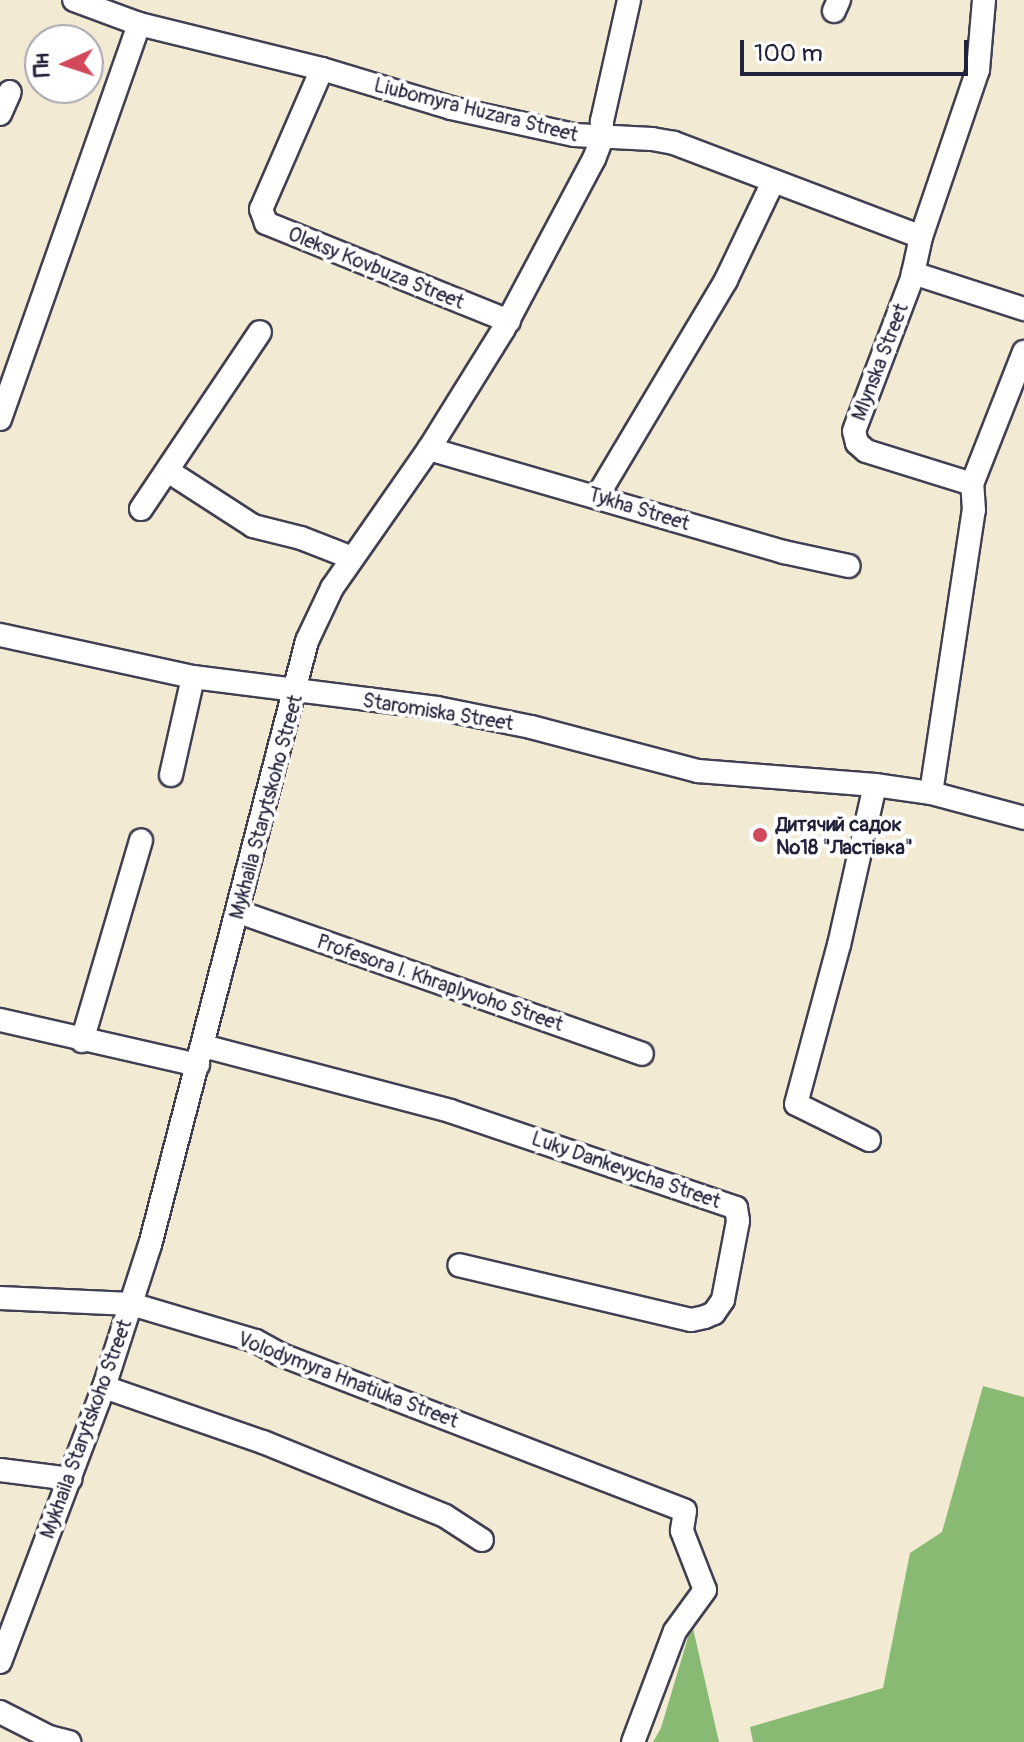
<!DOCTYPE html>
<html>
<head>
<meta charset="utf-8">
<style>
	body { margin:0 }
	#map { position:relative; width:1024px; height:1742px; overflow:hidden; background:#f2ead3; font-family:Pangolin,sans-serif }
	div>[style] { position:absolute }
	.forest>* { inset:0; background:#89ba74 }
	.roads { filter:drop-shadow(2px 0 #414052) drop-shadow(-2px 0 #414052) drop-shadow(0 2px #414052) drop-shadow(0 -2px #414052) }
	.minor>* { height:22px; margin:-11px; padding:0 11px; transform-origin:11px; border-radius:11px; background:#fff }
	.dots>* { width:22px; height:22px; translate:-50% -50%; box-sizing:border-box; border:4px solid #fff; border-radius:50% }
	span { translate:-50% -50%; white-space:nowrap; text-align:center; line-height:1.15; -webkit-text-stroke:8px #fff; paint-order:stroke }
	.street-label { font-size:20px; color:#22223b }
	.poi-label { font-size:20px; color:#22223b; font-weight:700 }
	.left { translate:0 -50%; text-align:left }
	.north { position:absolute; left:24px; top:24px; width:80px; height:80px; box-sizing:border-box; background:#fff; border:2px solid #a7a7b1; border-radius:50%; rotate:267deg; font-size:22px; font-weight:700; line-height:32px; text-align:center; color:#22223b }
	.north::after { content:''; display:block; margin:auto; width:28px; height:36px; background:#d1495b; clip-path:polygon(50% 0,100% 100%,50% 72%,0 100%) }
	.scale { position:absolute; left:740px; top:40px; width:228px; height:36px; box-sizing:border-box; border:4px solid #22223b; border-top:0; padding-left:10px; font-size:24px; line-height:28px; white-space:nowrap; color:#22223b; -webkit-text-stroke:6px #fff; paint-order:stroke }
</style>
</head>
<body>
<div id="map">
	<div class="forest">
		<div style="clip-path:polygon(983px 1386px,1024px 1397px,1024px 1742px,753px 1742px,750px 1727px,883px 1688px,910px 1553px,942px 1532px)"></div>
		<div style="clip-path:polygon(692px 1624px,719px 1742px,653px 1742px,661px 1728px)"></div>
	</div>
	<div class="roads">
		<div class="minor">
			<div style="left:74px;top:0;width:69px;rotate:20.3deg"></div>
			<div style="left:139px;top:24px;width:188px;rotate:13.8deg"></div>
			<div style="left:322px;top:69px;width:135px;rotate:16.8deg"></div>
			<div style="left:451px;top:108px;width:126px;rotate:12.4deg"></div>
			<div style="left:574px;top:135px;width:78px;rotate:2.9deg"></div>
			<div style="left:652px;top:139px;width:22px;rotate:10deg"></div>
			<div style="left:674px;top:143px;width:264px;rotate:20.8deg"></div>
			<div style="left:834px;top:11px;width:12px;rotate:-66deg"></div>
			<div style="left:322px;top:69px;width:153px;rotate:113.5deg"></div>
			<div style="left:261px;top:209px;width:15px;rotate:70deg"></div>
			<div style="left:266px;top:223px;width:262px;rotate:22deg"></div>
			<div style="left:0;top:114px;width:24px;rotate:-66deg"></div>
			<div style="left:913px;top:273px;width:117px;rotate:18deg"></div>
			<div style="left:0;top:419px;width:419px;rotate:-70.6deg"></div>
			<div style="left:429px;top:449px;width:370px;rotate:16.2deg"></div>
			<div style="left:784px;top:552px;width:66px;rotate:12.2deg"></div>
			<div style="left:168px;top:471px;width:101px;rotate:32.9deg"></div>
			<div style="left:253px;top:526px;width:49px;rotate:14deg"></div>
			<div style="left:301px;top:538px;width:55px;rotate:21.4deg"></div>
			<div style="left:972px;top:484px;width:142px;rotate:-68.5deg"></div>
			<div style="left:598px;top:495px;width:250px;rotate:-59.2deg"></div>
			<div style="left:726px;top:280px;width:109px;rotate:-64.4deg"></div>
			<div style="left:141px;top:509px;width:213px;rotate:-56.1deg"></div>
			<div style="left:0;top:635px;width:198px;rotate:12.3deg"></div>
			<div style="left:193px;top:677px;width:246px;rotate:7.2deg"></div>
			<div style="left:437px;top:708px;width:96px;rotate:11.4deg"></div>
			<div style="left:531px;top:727px;width:173px;rotate:14.8deg"></div>
			<div style="left:698px;top:771px;width:178px;rotate:4.5deg"></div>
			<div style="left:875px;top:785px;width:57px;rotate:8.1deg"></div>
			<div style="left:931px;top:793px;width:96px;rotate:15deg"></div>
			<div style="left:171px;top:775px;width:100px;rotate:-77.3deg"></div>
			<div style="left:931px;top:793px;width:286px;rotate:-81.4deg"></div>
			<div style="left:974px;top:510px;width:26px;rotate:-94deg"></div>
			<div style="left:972px;top:484px;width:111px;rotate:-162.7deg"></div>
			<div style="left:866px;top:451px;width:12px;rotate:-138deg"></div>
			<div style="left:857px;top:443px;width:12px;rotate:-104deg"></div>
			<div style="left:854px;top:431px;width:164px;rotate:-69.2deg"></div>
			<div style="left:912px;top:278px;width:42px;rotate:-77.6deg"></div>
			<div style="left:921px;top:237px;width:176px;rotate:-71.2deg"></div>
			<div style="left:978px;top:70px;width:70px;rotate:-85.1deg"></div>
			<div style="left:239px;top:912px;width:427px;rotate:19.4deg"></div>
			<div style="left:0;top:1020px;width:203px;rotate:12.8deg"></div>
			<div style="left:82px;top:1041px;width:209px;rotate:-73.6deg"></div>
			<div style="left:203px;top:1046px;width:255px;rotate:14.7deg"></div>
			<div style="left:450px;top:1111px;width:302px;rotate:18.7deg"></div>
			<div style="left:736px;top:1208px;width:13px;rotate:81deg"></div>
			<div style="left:738px;top:1221px;width:80px;rotate:100.8deg"></div>
			<div style="left:723px;top:1300px;width:16px;rotate:125deg"></div>
			<div style="left:714px;top:1313px;width:10px;rotate:156deg"></div>
			<div style="left:705px;top:1317px;width:14px;rotate:168deg"></div>
			<div style="left:691px;top:1320px;width:238px;rotate:-166.7deg"></div>
			<div style="left:869px;top:1140px;width:81px;rotate:-153.7deg"></div>
			<div style="left:796px;top:1104px;width:165px;rotate:-74.9deg"></div>
			<div style="left:839px;top:945px;width:164px;rotate:-77.3deg"></div>
			<div style="left:0;top:1298px;width:131px;rotate:2.6deg"></div>
			<div style="left:131px;top:1304px;width:130px;rotate:16.5deg"></div>
			<div style="left:256px;top:1341px;width:26px;rotate:29deg"></div>
			<div style="left:279px;top:1354px;width:435px;rotate:21.1deg"></div>
			<div style="left:685px;top:1511px;width:20px;rotate:99deg"></div>
			<div style="left:682px;top:1531px;width:63px;rotate:68.7deg"></div>
			<div style="left:705px;top:1590px;width:51px;rotate:126.2deg"></div>
			<div style="left:675px;top:1631px;width:119px;rotate:110.7deg"></div>
			<div style="left:104px;top:1387px;width:168px;rotate:19.1deg"></div>
			<div style="left:263px;top:1442px;width:196px;rotate:22.1deg"></div>
			<div style="left:445px;top:1516px;width:44px;rotate:33deg"></div>
			<div style="left:0;top:1470px;width:71px;rotate:7.3deg"></div>
			<div style="left:0;top:1662px;width:294px;rotate:-69.3deg"></div>
			<div style="left:104px;top:1387px;width:149px;rotate:-72.1deg"></div>
			<div style="left:150px;top:1245px;width:624px;rotate:-75.43deg"></div>
			<div style="left:307px;top:641px;width:59px;rotate:-64.7deg"></div>
			<div style="left:332px;top:588px;width:169px;rotate:-55.1deg"></div>
			<div style="left:429px;top:449px;width:140px;rotate:-58.1deg"></div>
			<div style="left:503px;top:330px;width:194px;rotate:-62deg"></div>
			<div style="left:594px;top:159px;width:22px;rotate:-69deg"></div>
			<div style="left:602px;top:138px;width:17px;rotate:-90deg"></div>
			<div style="left:602px;top:121px;width:124px;rotate:-77.4deg"></div>
			<div style="left:0;top:1712px;width:55px;rotate:27deg"></div>
			<div style="left:49px;top:1737px;width:21px;rotate:14deg"></div>
		</div>
	</div>
	<div class="dots">
		<div style="left:760px;top:835px;background:#d1495b"></div>
	</div>
	<div class="street-label">
		<span style="left:476px;top:110px;rotate:14deg">Liubomyra Huzara Street</span>
		<span style="left:376px;top:268px;rotate:22deg">Oleksy Kovbuza Street</span>
		<span style="left:880px;top:362px;rotate:-69deg">Mlynska Street</span>
		<span style="left:639px;top:509px;rotate:17deg">Tykha Street</span>
		<span style="left:438px;top:712px;rotate:9deg">Staromiska Street</span>
		<span style="left:266px;top:807px;rotate:-75deg">Mykhaila Starytskoho Street</span>
		<span style="left:440px;top:983px;rotate:19deg">Profesora I. Khraplyvoho Street</span>
		<span style="left:626px;top:1170px;rotate:19deg">Luky Dankevycha Street</span>
		<span style="left:348px;top:1380px;rotate:21deg">Volodymyra Hnatiuka Street</span>
		<span style="left:86px;top:1429px;rotate:-70deg">Mykhaila Starytskoho Street</span>
	</div>
	<div class="poi-label">
		<span class="left" style="left:776px;top:836px">Дитячий садок<br>№18 "Ластівка"</span>
	</div>
	<div class="north">Пн</div>
	<div class="scale">100 m</div>
</div>
</body>
</html>
